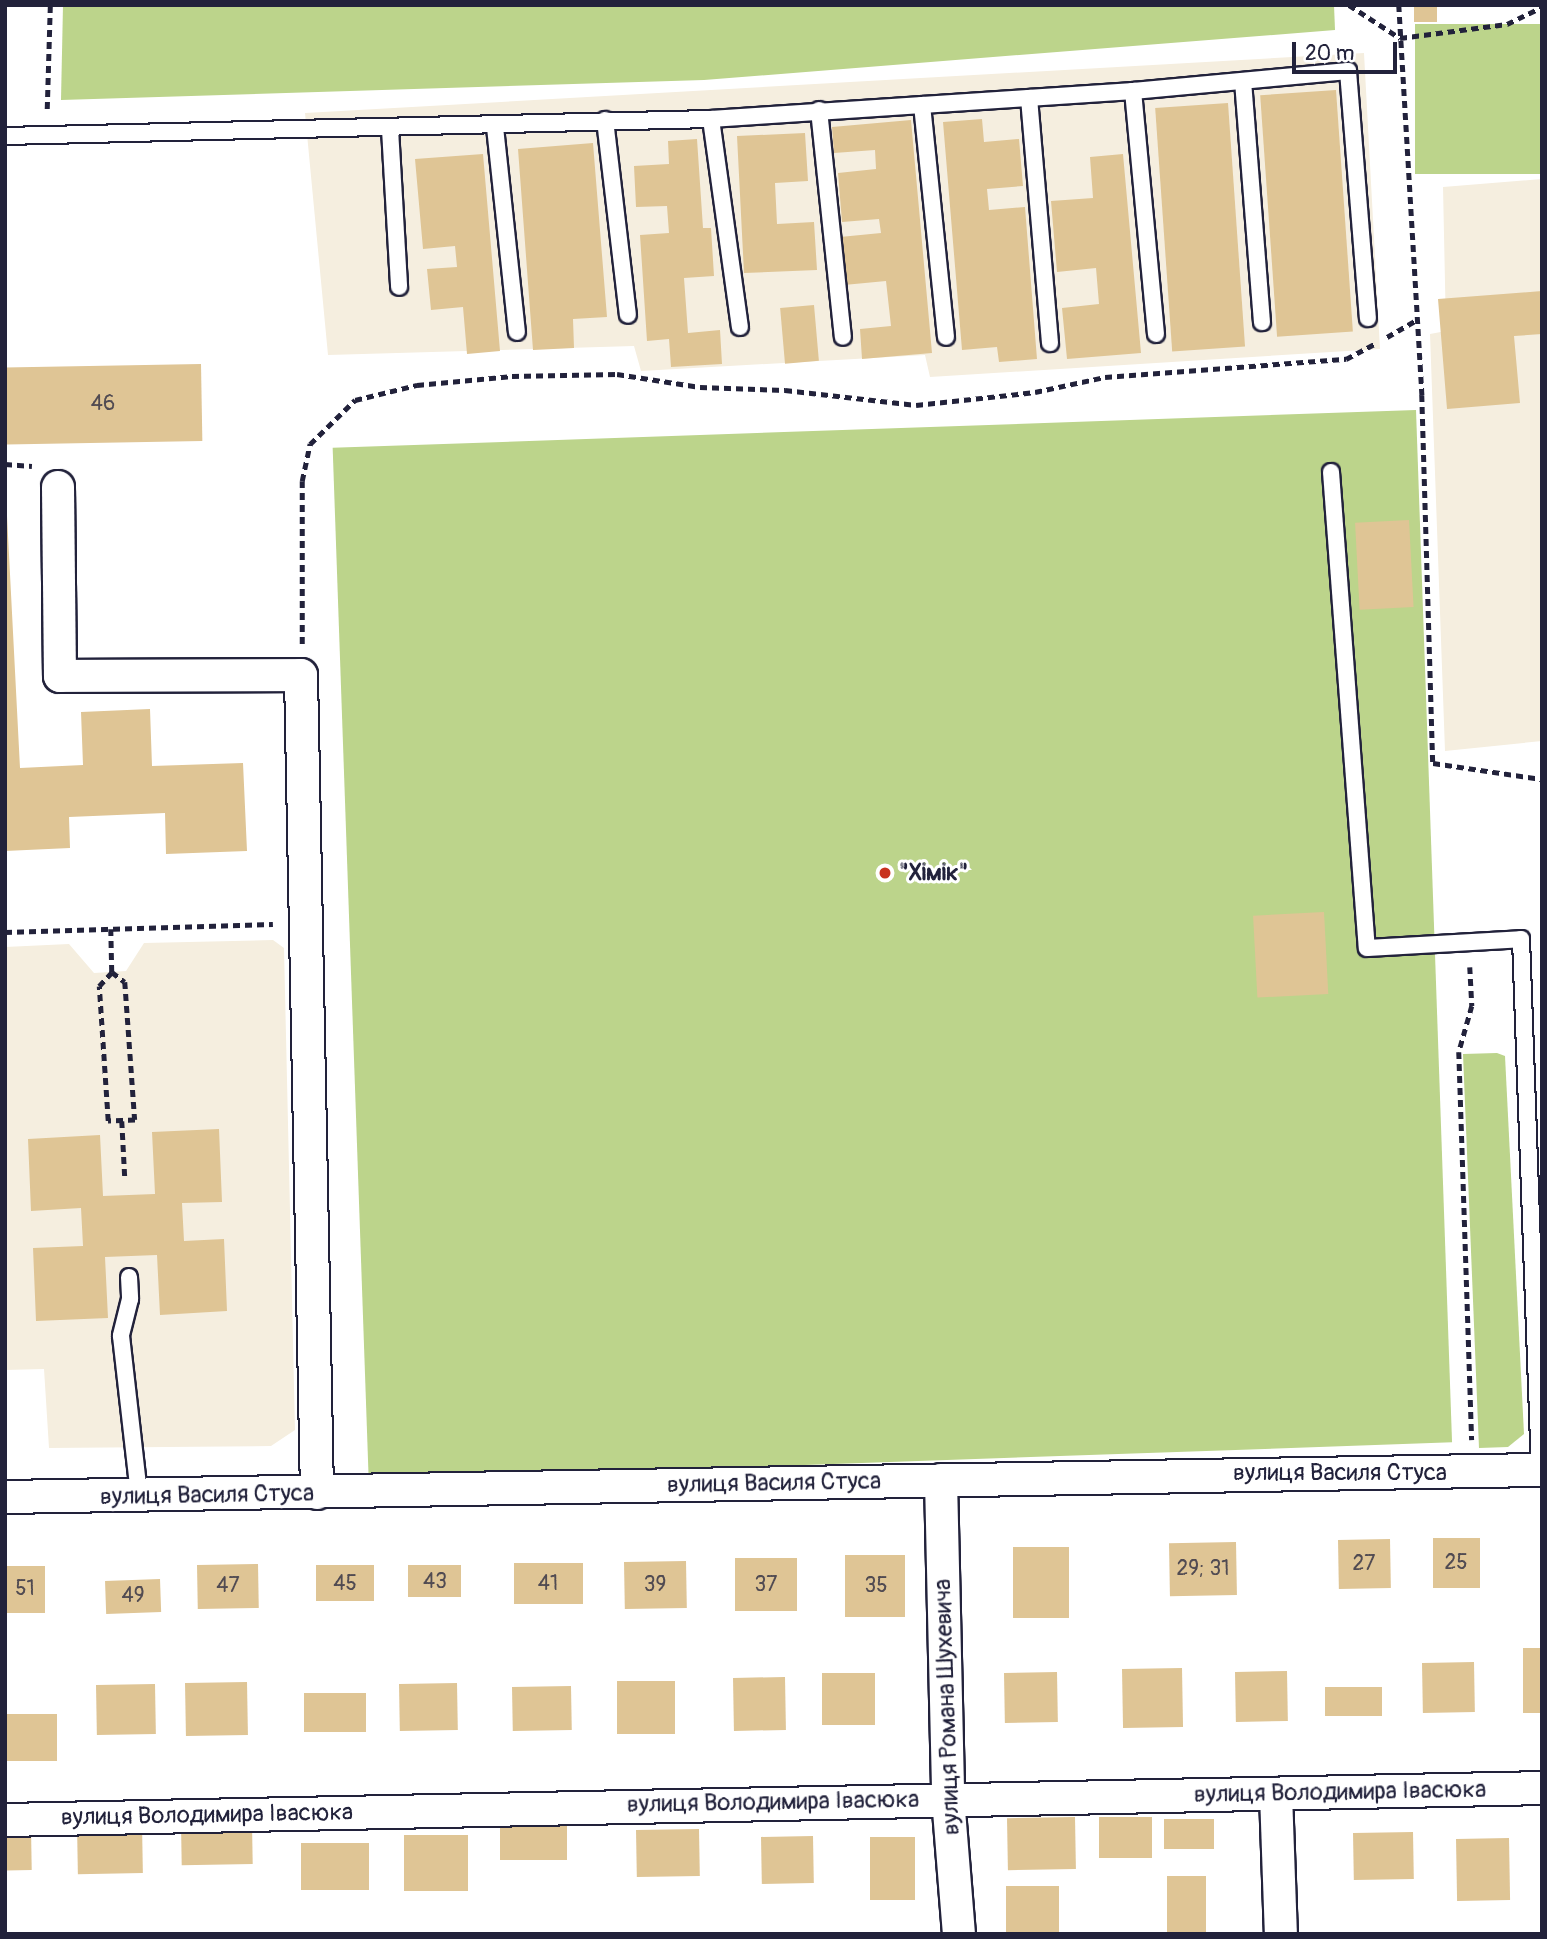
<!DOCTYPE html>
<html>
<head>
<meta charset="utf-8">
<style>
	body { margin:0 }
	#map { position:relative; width:1547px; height:1939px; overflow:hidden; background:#fff; font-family:Pangolin,sans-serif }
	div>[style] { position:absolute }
	.built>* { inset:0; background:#f5eedf }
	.green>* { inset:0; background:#bcd48b; transform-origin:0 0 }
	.building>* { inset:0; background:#dfc595; transform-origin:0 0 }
	.path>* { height:4.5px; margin-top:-2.25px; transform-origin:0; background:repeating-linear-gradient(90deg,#22223b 0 7px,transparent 0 12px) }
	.roads { filter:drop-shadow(2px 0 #22223b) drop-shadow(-2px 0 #22223b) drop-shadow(0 2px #22223b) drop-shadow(0 -2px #22223b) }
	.lane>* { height:16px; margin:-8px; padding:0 8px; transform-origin:8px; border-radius:8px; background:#fff }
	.street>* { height:32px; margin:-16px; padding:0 16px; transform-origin:16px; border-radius:16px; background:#fff }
	.dots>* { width:19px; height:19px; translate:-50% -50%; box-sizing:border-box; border:4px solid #fff; border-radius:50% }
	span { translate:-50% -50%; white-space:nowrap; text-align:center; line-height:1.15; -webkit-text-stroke:6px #fff; paint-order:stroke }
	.number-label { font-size:21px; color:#514b52 }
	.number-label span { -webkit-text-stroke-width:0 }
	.poi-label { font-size:24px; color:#22223b; font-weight:700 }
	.left { translate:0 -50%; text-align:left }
	.street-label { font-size:24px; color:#22223b }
	.frame { position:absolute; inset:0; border:7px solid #22223b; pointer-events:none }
	.scale { position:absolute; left:1292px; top:42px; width:105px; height:32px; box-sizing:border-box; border:4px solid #22223b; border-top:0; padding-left:9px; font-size:21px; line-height:24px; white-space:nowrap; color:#22223b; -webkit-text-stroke:5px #fff; paint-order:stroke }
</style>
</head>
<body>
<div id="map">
	<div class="built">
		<div style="clip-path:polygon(1364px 53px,1380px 349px,930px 377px,925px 355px,641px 371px,634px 346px,328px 355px,305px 113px)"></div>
		<div style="clip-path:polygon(1542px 179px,1542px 741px,1445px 751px,1430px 334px,1446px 331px,1443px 187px)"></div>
		<div style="clip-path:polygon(273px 940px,284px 948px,295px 1430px,271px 1446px,49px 1448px,44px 1369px,5px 1370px,5px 947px,69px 944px,94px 973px,126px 971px,144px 943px)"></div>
	</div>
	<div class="green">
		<div style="clip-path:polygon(63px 5px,1334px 5px,1335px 30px,704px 80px,61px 100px)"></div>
		<div style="left:1542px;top:24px;width:150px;height:127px;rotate:90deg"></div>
		<div style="left:1416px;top:410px;width:1033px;height:1084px;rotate:88deg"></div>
		<div style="clip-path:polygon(1497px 1053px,1505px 1056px,1524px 1434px,1508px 1447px,1479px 1448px,1463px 1054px)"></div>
	</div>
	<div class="building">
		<div style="left:1414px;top:5px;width:23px;height:17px"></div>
		<div style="left:1336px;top:90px;width:242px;height:76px;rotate:86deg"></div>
		<div style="left:1228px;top:103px;width:244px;height:73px;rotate:86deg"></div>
		<div style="clip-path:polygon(982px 119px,984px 142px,1019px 139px,1023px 186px,987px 189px,989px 210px,1025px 207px,1037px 359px,999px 362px,997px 347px,962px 350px,943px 122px)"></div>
		<div style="clip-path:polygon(911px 120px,932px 353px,862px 359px,860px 329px,891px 326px,886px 281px,844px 285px,840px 237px,881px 233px,879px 219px,842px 222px,838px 173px,876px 169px,875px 150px,834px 153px,832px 127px)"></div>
		<div style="clip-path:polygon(805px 133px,808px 181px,775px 183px,777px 224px,814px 222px,817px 270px,744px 273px,737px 136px)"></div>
		<div style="clip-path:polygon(697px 139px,703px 228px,711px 228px,714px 276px,684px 278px,688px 333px,720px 330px,722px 364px,671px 367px,669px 339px,647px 341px,640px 235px,669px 233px,667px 206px,636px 207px,634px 166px,669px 164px,668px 141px)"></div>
		<div style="clip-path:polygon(593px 143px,607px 317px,573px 319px,574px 348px,533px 350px,518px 149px)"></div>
		<div style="clip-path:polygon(483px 154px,500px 351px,467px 354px,463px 307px,431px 310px,427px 269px,457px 267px,455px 246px,423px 249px,415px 159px)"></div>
		<div style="clip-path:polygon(1123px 154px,1141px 353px,1067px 359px,1062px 308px,1099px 304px,1096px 268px,1057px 272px,1051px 201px,1093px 198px,1090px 157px)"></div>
		<div style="clip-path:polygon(1542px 291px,1542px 334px,1514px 336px,1520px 403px,1447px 409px,1438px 299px)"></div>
		<div style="left:814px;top:305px;width:56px;height:34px;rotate:85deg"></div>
		<div style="left:201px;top:364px;width:77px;height:196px;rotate:89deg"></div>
		<div style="clip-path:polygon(5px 477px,20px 768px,83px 765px,81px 712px,150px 709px,152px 766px,243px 763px,247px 851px,166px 854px,165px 813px,69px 817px,70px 848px,5px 851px)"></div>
		<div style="left:1409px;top:520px;width:87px;height:54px;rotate:87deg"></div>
		<div style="left:1324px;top:912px;width:82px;height:71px;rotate:87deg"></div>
		<div style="clip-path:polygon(219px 1129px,222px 1202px,182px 1203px,184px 1241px,224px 1239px,227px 1311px,160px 1315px,157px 1255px,105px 1257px,108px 1318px,36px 1321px,33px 1248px,83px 1246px,81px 1208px,31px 1211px,28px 1139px,100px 1135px,103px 1196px,155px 1194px,152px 1132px)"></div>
		<div style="left:1480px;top:1538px;width:50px;height:47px;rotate:90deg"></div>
		<div style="left:1390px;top:1539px;width:49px;height:52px;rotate:89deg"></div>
		<div style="left:1236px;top:1542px;width:53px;height:67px;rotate:89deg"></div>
		<div style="left:1013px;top:1547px;width:56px;height:71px"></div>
		<div style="left:845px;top:1555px;width:60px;height:62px"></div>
		<div style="left:797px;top:1558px;width:53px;height:62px;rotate:90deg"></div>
		<div style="left:686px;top:1561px;width:47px;height:62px;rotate:89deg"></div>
		<div style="left:583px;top:1563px;width:41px;height:69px;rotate:90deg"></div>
		<div style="left:258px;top:1564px;width:44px;height:61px;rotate:89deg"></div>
		<div style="left:374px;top:1565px;width:36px;height:58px;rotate:90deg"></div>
		<div style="left:461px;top:1565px;width:32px;height:53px;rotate:90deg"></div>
		<div style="left:5px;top:1566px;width:40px;height:47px"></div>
		<div style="left:160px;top:1579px;width:33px;height:55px;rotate:88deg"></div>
		<div style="left:1523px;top:1648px;width:19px;height:65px"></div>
		<div style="left:1474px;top:1662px;width:50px;height:52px;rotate:89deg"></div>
		<div style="left:1182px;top:1668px;width:59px;height:60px;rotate:89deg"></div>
		<div style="left:1287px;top:1671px;width:50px;height:52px;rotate:89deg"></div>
		<div style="left:1057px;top:1672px;width:50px;height:53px;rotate:89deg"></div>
		<div style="left:875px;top:1673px;width:52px;height:53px;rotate:90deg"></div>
		<div style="left:785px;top:1677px;width:53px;height:52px;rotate:89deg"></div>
		<div style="left:617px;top:1681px;width:58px;height:53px"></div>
		<div style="left:247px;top:1682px;width:53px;height:62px;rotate:89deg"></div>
		<div style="left:457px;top:1683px;width:47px;height:58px;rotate:89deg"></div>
		<div style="left:155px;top:1684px;width:50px;height:59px;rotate:89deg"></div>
		<div style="left:571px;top:1686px;width:44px;height:59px;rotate:89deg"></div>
		<div style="left:1382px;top:1687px;width:29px;height:57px;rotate:90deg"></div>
		<div style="left:366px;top:1693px;width:39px;height:62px;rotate:90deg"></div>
		<div style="left:5px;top:1714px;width:52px;height:47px"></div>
		<div style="left:500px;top:1813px;width:67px;height:47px"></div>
		<div style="left:1075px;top:1817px;width:52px;height:68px;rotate:89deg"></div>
		<div style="left:1152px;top:1817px;width:41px;height:53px;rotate:90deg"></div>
		<div style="left:1214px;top:1819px;width:30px;height:50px;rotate:90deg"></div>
		<div style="left:142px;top:1823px;width:50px;height:65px;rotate:89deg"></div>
		<div style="left:252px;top:1823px;width:41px;height:71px;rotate:89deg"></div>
		<div style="left:31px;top:1828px;width:42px;height:26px;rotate:89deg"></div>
		<div style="left:699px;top:1829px;width:47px;height:63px;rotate:89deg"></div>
		<div style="left:1413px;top:1832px;width:47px;height:60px;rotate:89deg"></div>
		<div style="left:468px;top:1835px;width:56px;height:64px;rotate:90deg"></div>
		<div style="left:813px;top:1836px;width:47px;height:52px;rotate:89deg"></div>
		<div style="left:870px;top:1837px;width:45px;height:63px"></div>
		<div style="left:1509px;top:1838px;width:62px;height:53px;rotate:89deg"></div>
		<div style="left:369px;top:1843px;width:47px;height:68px;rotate:90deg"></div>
		<div style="left:1167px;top:1876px;width:39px;height:58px"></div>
		<div style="left:1059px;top:1886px;width:48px;height:53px;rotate:90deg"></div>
	</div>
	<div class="path">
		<div style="left:1349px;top:5px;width:61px;rotate:32.9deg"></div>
		<div style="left:1400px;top:38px;width:108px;rotate:-7.5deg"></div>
		<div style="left:1507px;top:24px;width:39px;rotate:-26deg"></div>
		<div style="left:1399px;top:5px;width:391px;rotate:86.6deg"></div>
		<div style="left:1422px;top:395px;width:368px;rotate:88.3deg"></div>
		<div style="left:1433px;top:763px;width:110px;rotate:8.4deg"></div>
		<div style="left:47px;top:109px;width:104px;rotate:-88.3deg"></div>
		<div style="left:1387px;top:337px;width:34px;rotate:-30deg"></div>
		<div style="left:5px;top:464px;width:27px;rotate:4deg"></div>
		<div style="left:302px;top:644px;width:163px;rotate:-90deg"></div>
		<div style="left:302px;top:481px;width:38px;rotate:-78deg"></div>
		<div style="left:310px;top:444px;width:63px;rotate:-44.4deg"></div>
		<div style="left:355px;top:400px;width:64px;rotate:-13.6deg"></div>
		<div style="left:417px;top:385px;width:95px;rotate:-5.4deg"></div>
		<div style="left:512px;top:376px;width:105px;rotate:-1.1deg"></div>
		<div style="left:617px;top:374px;width:84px;rotate:8.9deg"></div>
		<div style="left:700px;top:387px;width:85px;rotate:2deg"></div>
		<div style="left:785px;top:390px;width:132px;rotate:6.5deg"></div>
		<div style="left:916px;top:405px;width:120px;rotate:-6.2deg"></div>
		<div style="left:1035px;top:392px;width:72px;rotate:-12.1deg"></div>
		<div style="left:1105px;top:377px;width:242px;rotate:-4.3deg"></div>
		<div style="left:1346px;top:359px;width:32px;rotate:-28deg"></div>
		<div style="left:111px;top:929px;width:43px;rotate:88.7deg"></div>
		<div style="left:112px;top:972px;width:16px;rotate:38deg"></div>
		<div style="left:125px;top:982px;width:138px;rotate:85.9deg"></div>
		<div style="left:135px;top:1120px;width:27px;rotate:178deg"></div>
		<div style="left:108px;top:1121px;width:135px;rotate:-93.8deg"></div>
		<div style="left:99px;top:986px;width:19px;rotate:-47deg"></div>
		<div style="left:5px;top:932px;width:268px;rotate:-1.7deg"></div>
		<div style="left:1470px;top:967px;width:39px;rotate:87deg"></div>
		<div style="left:1472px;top:1006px;width:48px;rotate:105.8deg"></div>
		<div style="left:1459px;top:1052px;width:388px;rotate:88.1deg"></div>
		<div style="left:122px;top:1121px;width:57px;rotate:87deg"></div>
	</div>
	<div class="roads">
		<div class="lane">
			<div style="left:1243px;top:81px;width:242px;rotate:85.5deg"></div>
			<div style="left:1133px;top:91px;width:244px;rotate:84.6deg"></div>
			<div style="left:1029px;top:98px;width:246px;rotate:85.1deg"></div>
			<div style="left:922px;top:105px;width:233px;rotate:84.1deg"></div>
			<div style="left:819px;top:110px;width:228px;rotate:84deg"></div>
			<div style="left:711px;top:119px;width:210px;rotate:82.1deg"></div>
			<div style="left:605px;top:120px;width:196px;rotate:83.3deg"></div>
			<div style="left:495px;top:127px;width:206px;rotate:83.9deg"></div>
			<div style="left:390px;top:129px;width:158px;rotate:86.7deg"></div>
			<div style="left:5px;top:136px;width:706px;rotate:-1.38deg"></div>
			<div style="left:711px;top:119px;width:423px;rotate:-3.8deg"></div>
			<div style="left:1133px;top:91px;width:216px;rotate:-5.3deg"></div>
			<div style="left:1348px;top:71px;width:248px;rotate:85.4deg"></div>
			<div style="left:1331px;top:472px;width:477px;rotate:85.7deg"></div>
			<div style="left:1367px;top:948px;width:154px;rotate:-3.3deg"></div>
			<div style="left:1521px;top:939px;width:531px;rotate:87.95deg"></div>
			<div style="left:129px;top:1277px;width:22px;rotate:87deg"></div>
			<div style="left:130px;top:1299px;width:38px;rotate:104deg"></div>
			<div style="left:121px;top:1336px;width:160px;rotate:83.5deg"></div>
		</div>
		<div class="street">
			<div style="left:58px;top:487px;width:189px;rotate:89.4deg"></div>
			<div style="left:60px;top:676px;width:241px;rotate:-0.2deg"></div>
			<div style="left:301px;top:675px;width:818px;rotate:88.88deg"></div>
			<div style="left:941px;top:1480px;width:318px;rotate:88.7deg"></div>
			<div style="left:948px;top:1798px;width:136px;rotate:85.4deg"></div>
			<div style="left:5px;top:1497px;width:1537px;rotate:-1.01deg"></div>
			<div style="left:1276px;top:1794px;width:140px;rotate:88deg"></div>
			<div style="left:5px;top:1820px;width:1537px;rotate:-1.19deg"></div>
		</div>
	</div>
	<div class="dots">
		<div style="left:885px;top:873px;background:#c8321e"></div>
	</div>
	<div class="number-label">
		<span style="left:103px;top:404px">46</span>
		<span style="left:1456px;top:1563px">25</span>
		<span style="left:1364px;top:1564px">27</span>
		<span style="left:1203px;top:1569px">29; 31</span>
		<span style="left:435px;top:1582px">43</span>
		<span style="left:345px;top:1584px">45</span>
		<span style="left:548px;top:1584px">41</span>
		<span style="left:655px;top:1585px">39</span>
		<span style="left:766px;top:1585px">37</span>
		<span style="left:228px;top:1586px">47</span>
		<span style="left:876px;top:1586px">35</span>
		<span style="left:25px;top:1589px">51</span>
		<span style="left:133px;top:1596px">49</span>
	</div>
	<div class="poi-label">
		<span class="left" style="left:899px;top:873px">"Хімік"</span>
	</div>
	<div class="street-label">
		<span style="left:1340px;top:1473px">вулиця Василя Стуса</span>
		<span style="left:774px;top:1483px;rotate:-1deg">вулиця Василя Стуса</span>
		<span style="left:207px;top:1495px;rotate:-1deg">вулиця Василя Стуса</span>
		<span style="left:947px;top:1707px;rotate:-92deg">вулиця Романа Шухевича</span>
		<span style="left:1340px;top:1792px;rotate:-1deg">вулиця Володимира Івасюка</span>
		<span style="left:773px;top:1802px;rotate:-1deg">вулиця Володимира Івасюка</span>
		<span style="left:207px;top:1815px;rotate:-1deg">вулиця Володимира Івасюка</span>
	</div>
	<div class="frame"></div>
	<div class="scale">20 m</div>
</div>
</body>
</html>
